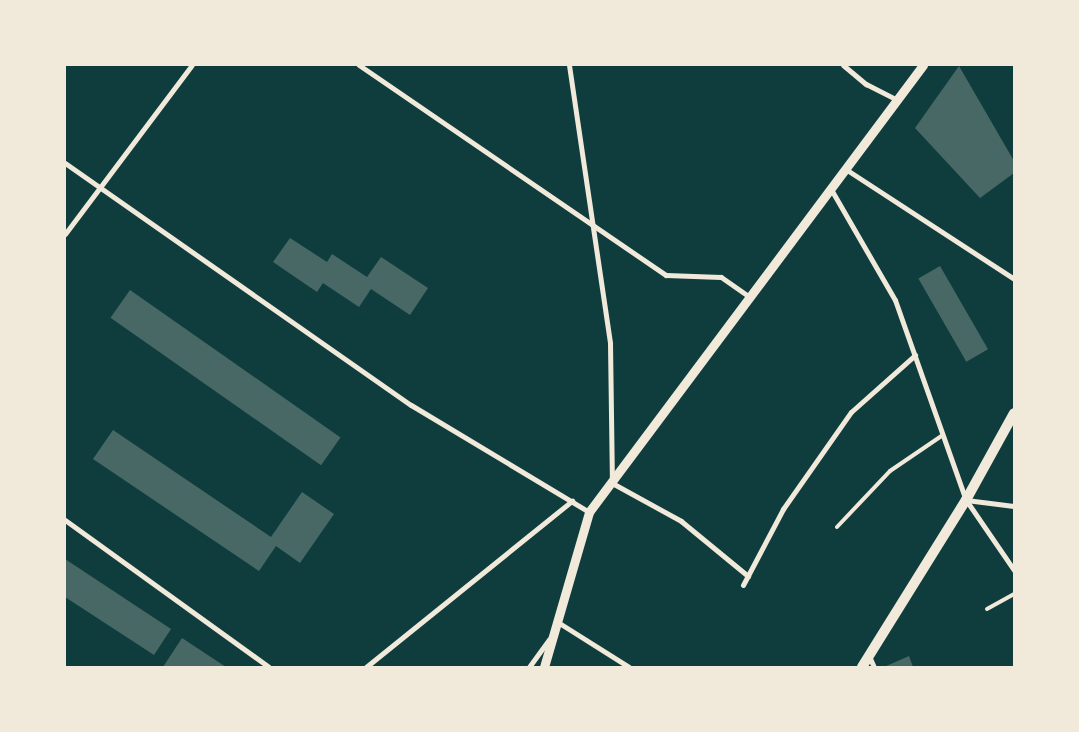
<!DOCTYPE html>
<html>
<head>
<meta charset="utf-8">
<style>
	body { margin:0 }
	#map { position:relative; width:1079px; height:732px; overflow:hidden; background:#0f3d3e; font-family:Roboto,sans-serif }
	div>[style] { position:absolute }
	.building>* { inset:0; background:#486865; transform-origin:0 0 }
	.service>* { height:4px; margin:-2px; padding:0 2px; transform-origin:2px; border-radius:2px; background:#f1e9da }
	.minor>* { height:5px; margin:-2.5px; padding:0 2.5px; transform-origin:2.5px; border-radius:2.5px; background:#f1e9da }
	.tertiary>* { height:9px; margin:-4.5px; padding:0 4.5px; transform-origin:4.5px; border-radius:4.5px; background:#f1e9da }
	.secondary>* { height:10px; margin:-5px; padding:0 5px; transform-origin:5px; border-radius:5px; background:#f1e9da }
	span { translate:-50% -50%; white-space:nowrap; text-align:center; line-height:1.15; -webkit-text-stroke:4.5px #f1e9da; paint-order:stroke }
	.frame { position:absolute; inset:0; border:66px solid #f1e9da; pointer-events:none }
</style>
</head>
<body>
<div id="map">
	<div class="building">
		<div style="clip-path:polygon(959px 66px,1014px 161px,1014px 173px,980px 198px,915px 128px)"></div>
		<div style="clip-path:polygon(290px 238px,327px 262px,332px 254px,367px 277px,381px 257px,428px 288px,410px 315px,371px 289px,359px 307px,323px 283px,317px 292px,273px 262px)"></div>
		<div style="left:940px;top:266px;width:96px;height:25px;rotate:60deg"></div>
		<div style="left:130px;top:290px;width:257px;height:34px;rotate:35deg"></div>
		<div style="clip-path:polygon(113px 430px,271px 537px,302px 492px,334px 514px,300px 563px,276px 546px,259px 571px,93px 459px)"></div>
		<div style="clip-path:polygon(65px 559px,171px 629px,154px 655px,65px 597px)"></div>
		<div style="clip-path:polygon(182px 638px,226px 667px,163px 667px)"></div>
		<div style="clip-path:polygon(909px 656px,913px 667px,884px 667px)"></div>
	</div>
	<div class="service">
		<div style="left:837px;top:527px;width:77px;rotate:-46.6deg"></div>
		<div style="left:890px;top:471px;width:64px;rotate:-34.2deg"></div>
		<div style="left:987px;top:609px;width:31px;rotate:-29deg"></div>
	</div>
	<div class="minor">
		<div style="left:359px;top:65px;width:372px;rotate:34.4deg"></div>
		<div style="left:666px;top:275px;width:55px;rotate:2.1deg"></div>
		<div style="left:721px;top:277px;width:35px;rotate:35deg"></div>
		<div style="left:569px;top:65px;width:281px;rotate:81.6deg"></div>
		<div style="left:610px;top:343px;width:140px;rotate:89.2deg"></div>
		<div style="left:612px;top:483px;width:79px;rotate:28.8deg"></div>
		<div style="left:681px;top:521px;width:87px;rotate:39.4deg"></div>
		<div style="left:843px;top:65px;width:30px;rotate:40deg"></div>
		<div style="left:866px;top:84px;width:35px;rotate:27deg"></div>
		<div style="left:65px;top:163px;width:422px;rotate:35deg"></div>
		<div style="left:411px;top:405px;width:208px;rotate:31deg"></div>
		<div style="left:847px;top:170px;width:199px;rotate:33.1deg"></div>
		<div style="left:832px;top:191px;width:126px;rotate:60deg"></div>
		<div style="left:895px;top:300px;width:212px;rotate:70.5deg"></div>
		<div style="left:966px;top:500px;width:85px;rotate:55.6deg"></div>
		<div style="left:65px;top:234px;width:211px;rotate:-53.1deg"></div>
		<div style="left:966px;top:500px;width:48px;rotate:7.1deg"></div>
		<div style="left:65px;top:520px;width:251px;rotate:35.8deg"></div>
		<div style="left:743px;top:585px;width:86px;rotate:-62.2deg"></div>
		<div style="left:783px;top:509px;width:118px;rotate:-55deg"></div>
		<div style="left:851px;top:412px;width:86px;rotate:-41.7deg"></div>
		<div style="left:556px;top:621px;width:86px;rotate:32.2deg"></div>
		<div style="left:869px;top:656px;width:12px;rotate:66deg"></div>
		<div style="left:366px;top:667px;width:265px;rotate:-38.9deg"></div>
		<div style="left:529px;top:667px;width:34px;rotate:-54deg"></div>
	</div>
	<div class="tertiary">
		<div style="left:544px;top:667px;width:161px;rotate:-73.8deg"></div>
		<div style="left:589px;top:512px;width:558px;rotate:-53.23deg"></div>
	</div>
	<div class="secondary">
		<div style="left:862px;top:667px;width:197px;rotate:-58.1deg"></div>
		<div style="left:966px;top:500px;width:99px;rotate:-61.1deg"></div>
	</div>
	<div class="frame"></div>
</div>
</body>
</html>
